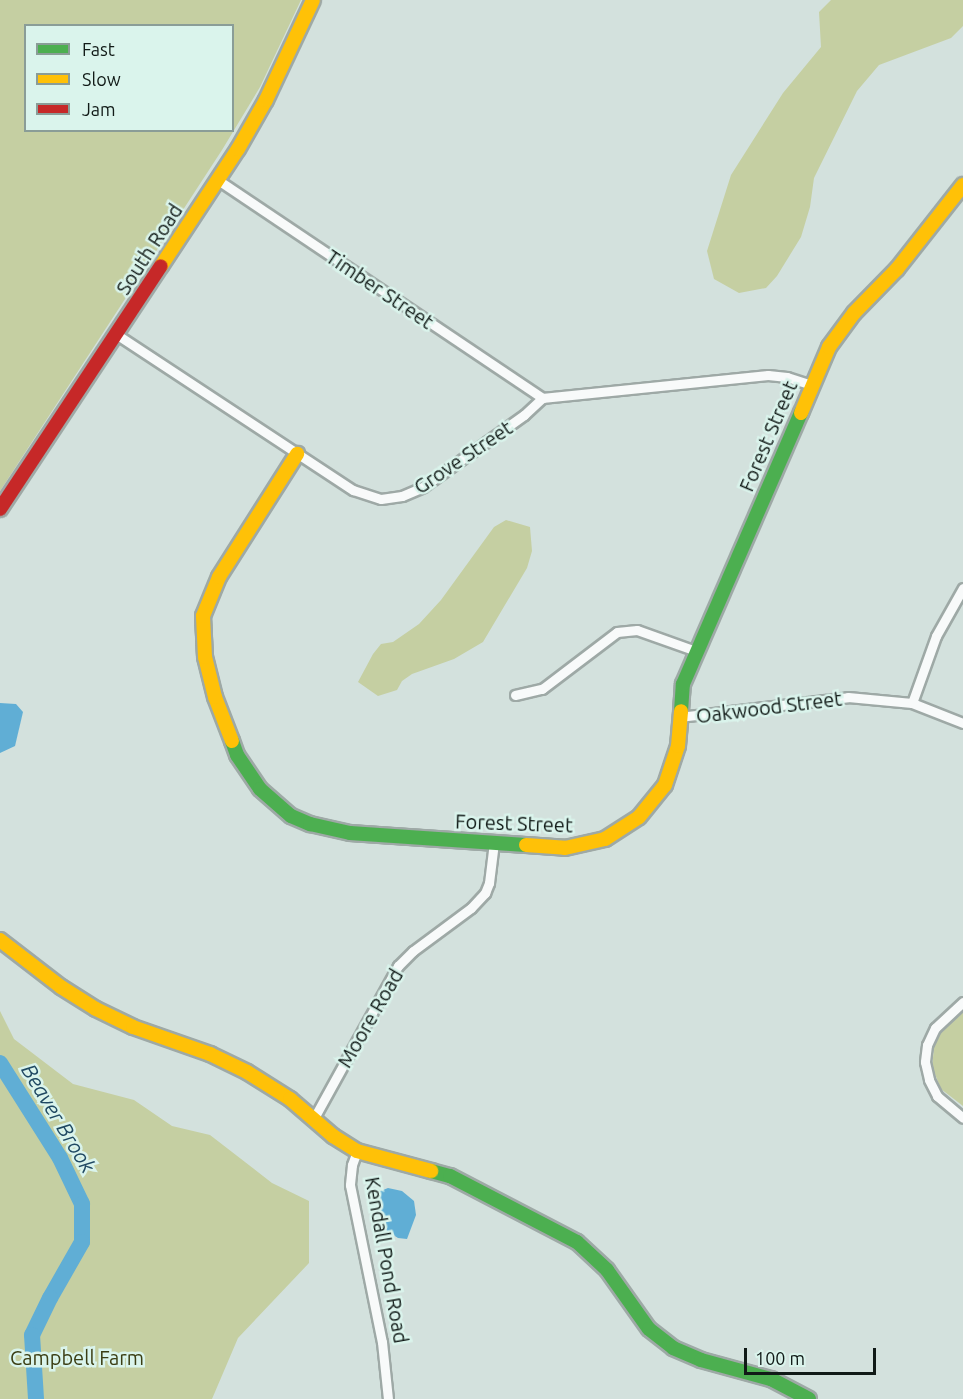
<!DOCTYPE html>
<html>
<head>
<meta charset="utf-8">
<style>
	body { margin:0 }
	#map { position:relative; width:963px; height:1399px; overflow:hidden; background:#d3e1dd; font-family:Ubuntu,sans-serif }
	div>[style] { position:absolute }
	.green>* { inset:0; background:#c5cfa2 }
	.water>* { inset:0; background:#60aed5 }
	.river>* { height:16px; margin:-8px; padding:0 8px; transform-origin:8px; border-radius:8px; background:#60aed5 }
	.roads { filter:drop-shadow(2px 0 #9ea9a6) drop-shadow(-2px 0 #9ea9a6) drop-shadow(0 2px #9ea9a6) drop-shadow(0 -2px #9ea9a6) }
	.street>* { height:9px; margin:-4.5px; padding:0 4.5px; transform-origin:4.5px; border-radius:4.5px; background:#f8fafa }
	.fast>* { height:14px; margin:-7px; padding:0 7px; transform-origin:7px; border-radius:7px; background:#4caf50 }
	.slow>* { height:14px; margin:-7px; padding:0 7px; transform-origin:7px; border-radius:7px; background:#ffc107 }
	.jam>* { height:14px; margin:-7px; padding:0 7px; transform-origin:7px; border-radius:7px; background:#c62828 }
	span { translate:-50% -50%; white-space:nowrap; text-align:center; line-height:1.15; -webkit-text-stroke:5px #daf4ec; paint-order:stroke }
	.street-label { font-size:20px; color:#111a17 }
	.park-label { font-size:20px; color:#3b3e14 }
	.water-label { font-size:21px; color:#204962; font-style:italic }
	.legend { position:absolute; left:24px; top:24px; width:210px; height:108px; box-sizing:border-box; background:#daf4ec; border:2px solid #8a9d97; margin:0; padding:8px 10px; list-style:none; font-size:18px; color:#111a17 }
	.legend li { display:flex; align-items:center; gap:12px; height:30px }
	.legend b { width:30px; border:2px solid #8a9d97 }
	.scale { position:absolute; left:744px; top:1348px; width:132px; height:27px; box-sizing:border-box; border:3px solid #111a17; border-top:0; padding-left:8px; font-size:18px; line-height:21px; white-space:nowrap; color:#111a17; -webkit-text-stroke:4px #daf4ec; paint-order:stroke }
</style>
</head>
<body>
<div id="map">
	<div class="green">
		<div style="clip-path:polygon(evenodd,0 0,301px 0,260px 87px,222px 150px,0 491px,0 0,26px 26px,232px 26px,232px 130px,26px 130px,26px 26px)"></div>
		<div style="clip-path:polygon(831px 0,963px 0,963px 26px,951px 38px,879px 65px,857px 91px,814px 178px,810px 207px,801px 237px,777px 276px,766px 288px,739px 293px,714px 279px,707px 251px,731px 175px,783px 93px,821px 47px,819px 12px)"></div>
		<div style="clip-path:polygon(506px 520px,530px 527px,532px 551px,527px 568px,483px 642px,454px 659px,412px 674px,402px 681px,397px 690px,378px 696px,358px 682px,373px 654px,381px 644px,393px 642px,419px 624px,441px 600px,494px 527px)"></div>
		<div style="clip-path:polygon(0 1011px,14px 1039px,73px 1084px,134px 1100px,172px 1126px,210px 1135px,272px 1183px,309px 1201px,309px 1263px,238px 1338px,212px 1399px,0 1399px)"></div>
		<div style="clip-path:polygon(963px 1012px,963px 1106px,941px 1089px,932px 1067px,935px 1038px)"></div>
	</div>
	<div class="water">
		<div style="clip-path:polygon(0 703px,16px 704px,23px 712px,15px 746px,0 753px)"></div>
		<div style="clip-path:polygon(388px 1188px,402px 1191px,414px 1201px,416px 1215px,407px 1239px,398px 1238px,387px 1231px,379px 1215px,378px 1192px)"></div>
	</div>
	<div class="river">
		<div style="left:0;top:1063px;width:112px;rotate:57.7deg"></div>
		<div style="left:60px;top:1158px;width:51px;rotate:64.4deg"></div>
		<div style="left:82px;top:1204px;width:38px;rotate:90deg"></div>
		<div style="left:82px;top:1242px;width:64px;rotate:119.7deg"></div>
		<div style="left:50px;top:1298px;width:41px;rotate:115.9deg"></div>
		<div style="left:32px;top:1335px;width:64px;rotate:86.4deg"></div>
	</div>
	<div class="roads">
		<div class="street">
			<div style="left:218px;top:180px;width:391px;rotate:33.9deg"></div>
			<div style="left:116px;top:334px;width:284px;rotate:33.4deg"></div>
			<div style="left:353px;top:490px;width:29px;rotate:18deg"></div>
			<div style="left:381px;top:499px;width:21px;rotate:-8deg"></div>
			<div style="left:402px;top:496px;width:23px;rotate:-23deg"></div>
			<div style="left:423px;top:487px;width:124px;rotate:-35.5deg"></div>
			<div style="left:524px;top:415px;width:25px;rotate:-43deg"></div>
			<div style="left:542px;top:398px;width:227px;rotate:-5.8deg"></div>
			<div style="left:768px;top:375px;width:19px;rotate:6deg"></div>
			<div style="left:787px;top:377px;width:26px;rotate:18deg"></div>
			<div style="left:515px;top:695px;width:28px;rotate:-13deg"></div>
			<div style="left:542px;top:689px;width:94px;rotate:-37.2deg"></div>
			<div style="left:617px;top:632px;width:20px;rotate:-6deg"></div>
			<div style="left:637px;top:630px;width:63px;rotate:19.6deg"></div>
			<div style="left:912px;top:703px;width:71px;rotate:-70.3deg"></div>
			<div style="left:936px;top:636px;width:55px;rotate:-60.6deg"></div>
			<div style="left:679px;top:717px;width:170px;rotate:-6.7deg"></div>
			<div style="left:848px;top:697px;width:64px;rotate:5.4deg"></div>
			<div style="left:912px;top:703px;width:55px;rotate:21.4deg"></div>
			<div style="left:963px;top:1002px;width:38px;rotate:137deg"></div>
			<div style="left:935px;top:1028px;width:19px;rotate:115deg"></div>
			<div style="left:927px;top:1045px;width:17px;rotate:97deg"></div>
			<div style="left:925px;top:1062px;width:18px;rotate:77deg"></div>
			<div style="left:929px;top:1080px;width:18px;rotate:63deg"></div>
			<div style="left:937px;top:1096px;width:34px;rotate:40deg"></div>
			<div style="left:314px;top:1118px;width:174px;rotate:-61.1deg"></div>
			<div style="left:398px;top:966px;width:21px;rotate:-45deg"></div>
			<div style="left:413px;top:951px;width:72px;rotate:-36.6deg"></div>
			<div style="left:471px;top:908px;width:21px;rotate:-47deg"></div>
			<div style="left:485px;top:893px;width:11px;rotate:-68deg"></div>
			<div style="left:489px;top:883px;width:39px;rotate:-83deg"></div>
			<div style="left:357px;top:1151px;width:15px;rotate:110deg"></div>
			<div style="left:352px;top:1165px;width:20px;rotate:96deg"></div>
			<div style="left:350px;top:1185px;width:160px;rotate:78.5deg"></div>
			<div style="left:382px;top:1342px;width:57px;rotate:84deg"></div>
		</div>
		<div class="fast">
			<div style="left:681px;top:711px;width:27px;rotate:-86deg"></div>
			<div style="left:683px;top:684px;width:296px;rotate:-66.5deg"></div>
			<div style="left:232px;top:741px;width:15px;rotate:70deg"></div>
			<div style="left:237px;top:755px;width:41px;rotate:55.9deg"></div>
			<div style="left:260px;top:789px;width:41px;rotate:41.1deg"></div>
			<div style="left:291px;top:816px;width:21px;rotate:23deg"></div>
			<div style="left:310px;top:824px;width:41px;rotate:12.7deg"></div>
			<div style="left:350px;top:833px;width:176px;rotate:3.9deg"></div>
			<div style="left:431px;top:1171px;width:20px;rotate:15deg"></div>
			<div style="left:450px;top:1176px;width:143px;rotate:27.5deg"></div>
			<div style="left:577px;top:1242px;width:41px;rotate:43deg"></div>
			<div style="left:607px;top:1270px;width:72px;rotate:54.6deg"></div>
			<div style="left:649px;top:1329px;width:31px;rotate:38deg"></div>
			<div style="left:673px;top:1348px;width:30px;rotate:23deg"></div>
			<div style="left:701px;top:1360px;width:73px;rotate:15.2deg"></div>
			<div style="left:771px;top:1379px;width:43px;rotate:27.8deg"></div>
		</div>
		<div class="slow">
			<div style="left:161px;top:266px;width:140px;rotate:-56.7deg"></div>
			<div style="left:238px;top:149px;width:56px;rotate:-60.3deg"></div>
			<div style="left:266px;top:100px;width:110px;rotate:-64.8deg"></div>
			<div style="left:801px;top:413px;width:72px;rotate:-67deg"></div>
			<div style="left:829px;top:347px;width:42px;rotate:-53.7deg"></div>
			<div style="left:854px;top:313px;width:62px;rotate:-45.7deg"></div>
			<div style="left:897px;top:269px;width:107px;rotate:-51.8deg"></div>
			<div style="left:232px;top:741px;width:47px;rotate:-111.1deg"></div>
			<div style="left:215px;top:697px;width:41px;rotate:-104deg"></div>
			<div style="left:205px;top:657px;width:41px;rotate:-92.8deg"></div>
			<div style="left:203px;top:616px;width:42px;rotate:-67.7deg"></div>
			<div style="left:219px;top:577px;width:146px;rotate:-57.6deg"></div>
			<div style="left:526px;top:845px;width:39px;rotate:4deg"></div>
			<div style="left:565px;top:848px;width:41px;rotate:-12.7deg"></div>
			<div style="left:605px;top:839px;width:40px;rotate:-32.9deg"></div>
			<div style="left:639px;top:817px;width:41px;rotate:-50.9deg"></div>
			<div style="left:665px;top:785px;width:41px;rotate:-71.6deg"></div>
			<div style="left:678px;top:746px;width:35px;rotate:-85deg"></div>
			<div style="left:0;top:940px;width:77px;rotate:37.6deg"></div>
			<div style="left:61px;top:987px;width:41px;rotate:32.2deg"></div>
			<div style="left:96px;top:1009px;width:41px;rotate:25.9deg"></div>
			<div style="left:133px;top:1027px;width:82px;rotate:19.3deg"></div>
			<div style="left:210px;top:1054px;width:41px;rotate:25.9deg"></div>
			<div style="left:247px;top:1072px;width:51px;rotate:32.1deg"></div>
			<div style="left:290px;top:1099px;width:57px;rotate:40.7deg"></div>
			<div style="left:333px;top:1136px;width:28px;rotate:32deg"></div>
			<div style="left:357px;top:1151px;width:77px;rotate:15.1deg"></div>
		</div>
		<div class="jam">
			<div style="left:0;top:509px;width:291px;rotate:-56.5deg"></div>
		</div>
	</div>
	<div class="street-label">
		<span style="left:149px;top:249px;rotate:-57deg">South Road</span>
		<span style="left:380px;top:289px;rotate:34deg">Timber Street</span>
		<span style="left:768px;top:436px;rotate:-67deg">Forest Street</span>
		<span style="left:463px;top:457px;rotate:-34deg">Grove Street</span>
		<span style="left:769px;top:707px;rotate:-7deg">Oakwood Street</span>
		<span style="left:514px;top:823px;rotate:2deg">Forest Street</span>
		<span style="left:370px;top:1018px;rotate:-60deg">Moore Road</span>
		<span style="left:387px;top:1260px;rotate:80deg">Kendall Pond Road</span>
	</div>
	<div class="park-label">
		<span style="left:77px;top:1357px">Campbell Farm</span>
	</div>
	<div class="water-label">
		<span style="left:59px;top:1118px;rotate:59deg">Beaver Brook</span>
	</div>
	<ul class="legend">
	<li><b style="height:8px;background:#4caf50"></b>Fast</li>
	<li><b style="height:8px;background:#ffc107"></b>Slow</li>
	<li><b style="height:8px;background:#c62828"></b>Jam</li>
	</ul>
	<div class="scale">100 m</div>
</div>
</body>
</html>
